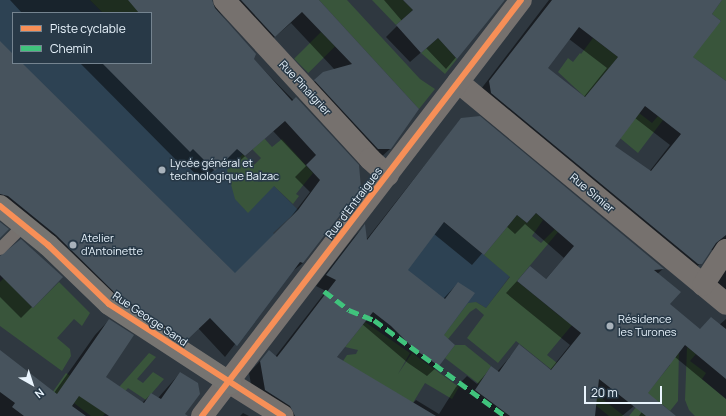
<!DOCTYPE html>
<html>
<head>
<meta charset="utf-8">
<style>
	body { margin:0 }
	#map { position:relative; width:726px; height:416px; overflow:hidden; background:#2f3840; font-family:Manrope,sans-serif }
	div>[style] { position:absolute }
	.built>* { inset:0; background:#2d4253 }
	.green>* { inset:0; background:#39553b; transform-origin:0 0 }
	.shadow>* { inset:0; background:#0007 }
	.building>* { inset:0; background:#47535d }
	.lane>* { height:12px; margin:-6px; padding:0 6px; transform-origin:6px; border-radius:6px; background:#76716e }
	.street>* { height:22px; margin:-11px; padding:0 11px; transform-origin:11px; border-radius:11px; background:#76716e }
	.secondary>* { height:22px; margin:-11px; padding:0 11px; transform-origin:11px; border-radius:11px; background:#767471 }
	.quiet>* { height:5px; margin-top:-2.5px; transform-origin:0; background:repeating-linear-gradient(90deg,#40c37c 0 10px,transparent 0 15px) }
	.cycleway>* { height:6px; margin:-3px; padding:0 3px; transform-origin:3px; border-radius:3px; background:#f78f57 }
	.dots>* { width:11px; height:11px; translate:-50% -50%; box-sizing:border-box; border:2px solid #283947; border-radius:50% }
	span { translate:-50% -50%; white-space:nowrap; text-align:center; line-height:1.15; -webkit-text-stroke:3px #283947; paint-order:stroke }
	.street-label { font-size:11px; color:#e9f4fd }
	.poi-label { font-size:11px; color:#e9f4fd }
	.left { translate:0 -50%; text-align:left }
	.legend { position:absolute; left:12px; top:12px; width:140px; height:52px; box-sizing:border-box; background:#283947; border:1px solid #758490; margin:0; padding:5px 7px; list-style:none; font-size:12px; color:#e9f4fd }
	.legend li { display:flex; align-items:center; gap:8px; height:20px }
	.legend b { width:20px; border:1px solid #758490 }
	.north { position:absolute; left:12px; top:364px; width:40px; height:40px; -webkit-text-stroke:3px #283947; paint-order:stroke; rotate:141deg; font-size:11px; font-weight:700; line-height:16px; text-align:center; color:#e9f4fd }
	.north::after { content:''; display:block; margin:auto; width:14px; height:18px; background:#e9f4fd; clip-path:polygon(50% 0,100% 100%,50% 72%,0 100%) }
	.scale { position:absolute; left:584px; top:386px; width:78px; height:18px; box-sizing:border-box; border:2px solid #e9f4fd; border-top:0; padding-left:5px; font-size:12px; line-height:14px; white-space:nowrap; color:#e9f4fd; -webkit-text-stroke:3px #283947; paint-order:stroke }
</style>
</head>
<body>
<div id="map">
	<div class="built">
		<div style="clip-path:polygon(0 0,90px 0,103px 13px,13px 13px,13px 63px,151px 63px,298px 210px,273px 233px,300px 262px,237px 346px,0 104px)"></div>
		<div style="clip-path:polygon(426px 208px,510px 276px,486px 308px,476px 302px,427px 357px,410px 345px,391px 326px)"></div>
	</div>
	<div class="green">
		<div style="clip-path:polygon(90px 0,130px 0,150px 13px,103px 13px)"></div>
		<div style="clip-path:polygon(319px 0,347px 0,420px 79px,435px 89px,419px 109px)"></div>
		<div style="clip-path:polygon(372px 0,403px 0,413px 10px,396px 25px)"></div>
		<div style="clip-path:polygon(722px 0,726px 0,726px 81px,690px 55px,721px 21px,712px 14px)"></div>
		<div style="left:321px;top:32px;width:20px;height:38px;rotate:45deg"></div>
		<div style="clip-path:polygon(438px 38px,457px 59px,445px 74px,421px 53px)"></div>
		<div style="clip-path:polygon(593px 38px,618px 57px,586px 98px,558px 72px,568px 58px,573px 62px,580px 53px,581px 54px)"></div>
		<div style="clip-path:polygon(639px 113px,652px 123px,658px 116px,663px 120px,638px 153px,620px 138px)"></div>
		<div style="clip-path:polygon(264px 138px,272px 147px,282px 139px,313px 173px,296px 194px,299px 196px,293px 204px,274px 186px,248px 213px,235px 199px,227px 170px,243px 154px,254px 165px,261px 158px,252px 149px)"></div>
		<div style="clip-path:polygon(536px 213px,543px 220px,532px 236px,541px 243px,555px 229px,558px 232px,517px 281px,562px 318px,587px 287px,597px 295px,547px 355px,624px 416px,609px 416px,516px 341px,498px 363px,467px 338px,484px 315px,476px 308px,470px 312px,431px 360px,427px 357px,468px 303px,476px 302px,486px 308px,510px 277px,484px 255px,517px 215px,527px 223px)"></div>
		<div style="clip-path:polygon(4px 278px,33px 308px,59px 282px,90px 313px,82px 326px,74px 319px,57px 338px,70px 349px,71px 356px,62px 371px,0 326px,0 282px)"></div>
		<div style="clip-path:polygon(365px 322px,410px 353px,398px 374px,412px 353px,459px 387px,452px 399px,425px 383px,405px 416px,343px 361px,347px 355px,356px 354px,358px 350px,345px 347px)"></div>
		<div style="clip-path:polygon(455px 345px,465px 345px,491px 366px,479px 384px,445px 358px)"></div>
		<div style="clip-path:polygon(679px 347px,678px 401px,670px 411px,663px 405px,653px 416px,629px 416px,670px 365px,656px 353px)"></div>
		<div style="clip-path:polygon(687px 347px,696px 354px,690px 361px,706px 373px,702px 379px,726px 399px,726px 416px,695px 416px,689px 410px,685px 400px)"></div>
		<div style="clip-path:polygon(149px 353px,156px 357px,137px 379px,143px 383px,153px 372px,164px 379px,146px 400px,128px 388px,103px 416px,91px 416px,74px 403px,71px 408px,52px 393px,66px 373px,106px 402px)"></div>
	</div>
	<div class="shadow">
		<div style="clip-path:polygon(10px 0,211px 0,253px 59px,358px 166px,303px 263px,290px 273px,225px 357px,198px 328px,175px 350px,0 212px,0 42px,13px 55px,13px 63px,21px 63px,235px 274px,287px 222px,310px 192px,295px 177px,306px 166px,273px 131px,233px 167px,225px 159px,203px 181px,181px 160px,178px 162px,80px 63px,151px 63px,151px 13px,22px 13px)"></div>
		<div style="clip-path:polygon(215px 0,318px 0,418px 109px,391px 148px,379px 159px,304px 92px,315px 81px,335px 70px,291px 23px,263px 47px)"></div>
		<div style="clip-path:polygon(384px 0,505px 0,446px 69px,426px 48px,410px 62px,386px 37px,402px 21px)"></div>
		<div style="clip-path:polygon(evenodd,549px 0,721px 0,710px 14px,692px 57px,726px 83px,726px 259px,722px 251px,711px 250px,690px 275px,478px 93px,549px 0,569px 39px,607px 68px,583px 98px,547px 68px,569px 39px,549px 0,635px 118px,670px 145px,649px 172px,614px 146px,635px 118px)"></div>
		<div style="clip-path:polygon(evenodd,461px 119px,663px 269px,657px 274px,669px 304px,699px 330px,718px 326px,726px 319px,726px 399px,675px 357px,640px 401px,622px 416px,280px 416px,254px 401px,249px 373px,269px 351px,275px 357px,326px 291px,316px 286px,354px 237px,364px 226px,366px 240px,461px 119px,525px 224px,564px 258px,545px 280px,530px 267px,506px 293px,570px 345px,550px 370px,520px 345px,497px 372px,491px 368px,477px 384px,467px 376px,456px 387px,439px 414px,416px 400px,413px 403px,336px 358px,362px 324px,408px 363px,427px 376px,439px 365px,442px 335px,458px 283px,443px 299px,406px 270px,434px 234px,472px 265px,506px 226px,515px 234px,525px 224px)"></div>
		<div style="clip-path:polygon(0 257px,62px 277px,21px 318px,0 297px)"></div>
		<div style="clip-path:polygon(726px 266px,726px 310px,715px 285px)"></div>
		<div style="clip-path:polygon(109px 320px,105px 377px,142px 403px,151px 394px,158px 398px,180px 373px,182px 416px,0 416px,0 352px,54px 393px,95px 335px)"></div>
		<div style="clip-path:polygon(643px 410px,674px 416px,639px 416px)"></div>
		<div style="clip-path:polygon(243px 413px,249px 416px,240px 416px)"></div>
	</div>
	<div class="building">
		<div style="clip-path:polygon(128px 0,212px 0,215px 8px,256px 54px,254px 59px,292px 101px,296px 97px,359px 165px,361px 188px,303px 263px,300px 262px,237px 346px,210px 318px,187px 340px,156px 320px,116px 294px,56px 235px,8px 196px,0 194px,0 41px,13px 54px,13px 63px,22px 63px,235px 273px,298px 210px,320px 180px,306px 165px,316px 155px,285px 121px,245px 156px,237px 149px,215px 171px,193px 149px,190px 152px,102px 63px,151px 63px,151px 13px,139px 13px)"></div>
		<div style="clip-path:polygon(241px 0,319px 0,419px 109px,391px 149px,378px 149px,314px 80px,323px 72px,352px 64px,302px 12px,275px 37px)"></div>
		<div style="clip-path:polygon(403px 0,505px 0,457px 59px,438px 38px,421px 53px,396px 25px,413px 10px)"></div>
		<div style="clip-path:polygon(evenodd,552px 0,722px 0,712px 14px,721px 21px,693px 57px,726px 81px,726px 235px,716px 243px,702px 264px,698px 264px,491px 93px,489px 81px,552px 0,579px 27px,618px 57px,585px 97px,548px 68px,579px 27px,552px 0,645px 106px,681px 134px,651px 171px,615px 146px,645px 106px)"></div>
		<div style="clip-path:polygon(480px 116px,664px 269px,654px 270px,681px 292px,670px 304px,700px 329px,711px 317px,726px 329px,726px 379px,685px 345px,648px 393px,676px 416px,646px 416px,599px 379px,595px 416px,510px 416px,475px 390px,491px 366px,499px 372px,519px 344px,551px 370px,581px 333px,517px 281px,530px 266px,546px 279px,574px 246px,536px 213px,527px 223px,517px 215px,484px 255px,444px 222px,408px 270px,445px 299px,458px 282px,475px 293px,444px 335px,455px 345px,439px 366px,414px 349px,391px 326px,373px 312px,337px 357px,436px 416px,295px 416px,290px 406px,265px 390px,260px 361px,269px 350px,277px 357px,291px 339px,336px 280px,326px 275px,365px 224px,367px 240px,461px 118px)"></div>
		<div style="clip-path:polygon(0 222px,9px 229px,0 238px)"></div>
		<div style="clip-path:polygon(21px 239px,63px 277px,33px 308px,0 275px,0 256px)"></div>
		<div style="clip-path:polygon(109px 319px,134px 335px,106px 377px,144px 403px,151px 393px,161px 399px,180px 372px,198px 383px,200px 394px,185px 414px,188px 416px,109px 416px,79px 396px,72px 406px,86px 416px,24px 416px,12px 407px,15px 403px,0 392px,0 350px,57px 394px)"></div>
	</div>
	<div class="lane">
		<div style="left:0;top:249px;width:35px;rotate:-45deg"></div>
	</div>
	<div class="street">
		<div style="left:224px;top:0;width:216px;rotate:47.4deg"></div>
		<div style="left:370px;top:159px;width:24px;rotate:42deg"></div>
		<div style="left:458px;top:82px;width:348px;rotate:39.6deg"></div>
		<div style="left:703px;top:285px;width:42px;rotate:-56.7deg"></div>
		<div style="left:230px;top:383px;width:62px;rotate:31.9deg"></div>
		<div style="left:202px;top:416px;width:524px;rotate:-52.52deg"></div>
	</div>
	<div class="secondary">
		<div style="left:0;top:206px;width:62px;rotate:39.1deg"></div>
		<div style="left:48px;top:245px;width:85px;rotate:44deg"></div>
		<div style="left:109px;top:304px;width:145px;rotate:33.1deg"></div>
	</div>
	<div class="quiet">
		<div style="left:324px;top:291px;width:31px;rotate:37deg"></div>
		<div style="left:349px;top:310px;width:27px;rotate:22deg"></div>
		<div style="left:374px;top:320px;width:162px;rotate:36.2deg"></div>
	</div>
	<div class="cycleway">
		<div style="left:0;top:206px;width:62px;rotate:39.1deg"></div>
		<div style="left:48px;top:245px;width:85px;rotate:44deg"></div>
		<div style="left:109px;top:304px;width:207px;rotate:32.8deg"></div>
		<div style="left:202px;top:416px;width:524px;rotate:-52.52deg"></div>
	</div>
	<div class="dots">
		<div style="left:162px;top:170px;background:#a8b2bb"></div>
		<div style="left:73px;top:245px;background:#a8b2bb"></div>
		<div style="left:610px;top:326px;background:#a8b2bb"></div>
	</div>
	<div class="street-label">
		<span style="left:305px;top:88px;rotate:47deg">Rue Pinaigrier</span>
		<span style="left:592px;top:193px;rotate:40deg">Rue Simier</span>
		<span style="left:354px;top:203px;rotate:-53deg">Rue d'Entraigues</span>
		<span style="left:150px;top:319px;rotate:34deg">Rue George Sand</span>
	</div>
	<div class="poi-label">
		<span class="left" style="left:170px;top:170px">Lycée général et<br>technologique Balzac</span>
		<span class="left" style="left:81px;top:245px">Atelier<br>d'Antoinette</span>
		<span class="left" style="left:618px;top:326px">Résidence<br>les Turones</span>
	</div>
	<ul class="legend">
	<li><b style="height:5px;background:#f78f57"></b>Piste cyclable</li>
	<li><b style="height:5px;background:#40c37c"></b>Chemin</li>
	</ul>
	<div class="north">N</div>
	<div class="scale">20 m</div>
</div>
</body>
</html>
